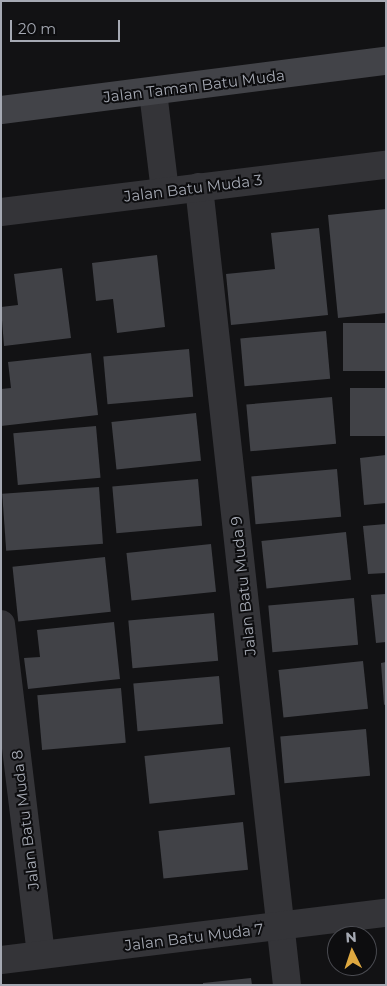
<!DOCTYPE html>
<html>
<head>
<meta charset="utf-8">
<style>
	body { margin:0 }
	#map { position:relative; width:387px; height:986px; overflow:hidden; background:#121214; font-family:Montserrat,sans-serif }
	div>[style] { position:absolute }
	.building>* { inset:0; background:#414247; transform-origin:0 0 }
	.street>* { height:28px; margin:-14px; padding:0 14px; transform-origin:14px; border-radius:14px; background:#343438 }
	.secondary>* { height:28px; margin:-14px; padding:0 14px; transform-origin:14px; border-radius:14px; background:#424348 }
	span { translate:-50% -50%; white-space:nowrap; text-align:center; line-height:1.15; -webkit-text-stroke:4px #0d0d0f; paint-order:stroke }
	.street-label { font-size:15px; color:#a5a9b3 }
	.frame { position:absolute; inset:0; border:2px solid #a5a9b3; pointer-events:none }
	.north { position:absolute; left:327px; top:926px; width:50px; height:50px; box-sizing:border-box; background:#0d0d0f; border:1px solid #4a4b51; border-radius:50%; rotate:356deg; font-size:14px; font-weight:700; line-height:20px; text-align:center; color:#a5a9b3 }
	.north::after { content:''; display:block; margin:auto; width:18px; height:22px; background:#dea840; clip-path:polygon(50% 0,100% 100%,50% 72%,0 100%) }
	.scale { position:absolute; left:10px; top:20px; width:110px; height:22px; box-sizing:border-box; border:2px solid #a5a9b3; border-top:0; padding-left:6px; font-size:15px; line-height:18px; white-space:nowrap; color:#a5a9b3; -webkit-text-stroke:4px #0d0d0f; paint-order:stroke }
</style>
</head>
<body>
<div id="map">
	<div class="building">
		<div style="clip-path:polygon(386px 209px,386px 313px,338px 318px,328px 215px)"></div>
		<div style="clip-path:polygon(319px 228px,328px 315px,231px 325px,226px 274px,275px 269px,271px 233px)"></div>
		<div style="clip-path:polygon(157px 255px,165px 327px,117px 333px,113px 299px,96px 301px,92px 263px)"></div>
		<div style="clip-path:polygon(62px 268px,71px 338px,4px 346px,1px 307px,18px 305px,14px 274px)"></div>
		<div style="left:386px;top:323px;width:48px;height:43px;rotate:90deg"></div>
		<div style="left:326px;top:331px;width:48px;height:86px;rotate:85deg"></div>
		<div style="left:189px;top:349px;width:48px;height:86px;rotate:85deg"></div>
		<div style="clip-path:polygon(91px 353px,98px 415px,1px 426px,1px 389px,11px 388px,8px 362px)"></div>
		<div style="left:386px;top:388px;width:48px;height:36px;rotate:90deg"></div>
		<div style="left:332px;top:397px;width:47px;height:86px;rotate:85deg"></div>
		<div style="left:196px;top:413px;width:48px;height:85px;rotate:84deg"></div>
		<div style="left:96px;top:426px;width:52px;height:83px;rotate:85deg"></div>
		<div style="clip-path:polygon(386px 455px,386px 503px,364px 505px,360px 458px)"></div>
		<div style="left:337px;top:469px;width:48px;height:86px;rotate:85deg"></div>
		<div style="left:198px;top:479px;width:47px;height:86px;rotate:85deg"></div>
		<div style="left:99px;top:487px;width:57px;height:97px;rotate:86deg"></div>
		<div style="clip-path:polygon(386px 524px,386px 573px,368px 574px,363px 526px)"></div>
		<div style="left:346px;top:532px;width:48px;height:85px;rotate:84deg"></div>
		<div style="left:211px;top:544px;width:48px;height:85px;rotate:84deg"></div>
		<div style="left:105px;top:557px;width:55px;height:93px;rotate:84deg"></div>
		<div style="clip-path:polygon(386px 594px,386px 642px,376px 643px,371px 595px)"></div>
		<div style="left:354px;top:598px;width:47px;height:86px;rotate:85deg"></div>
		<div style="left:214px;top:613px;width:48px;height:86px;rotate:85deg"></div>
		<div style="clip-path:polygon(114px 622px,120px 679px,28px 689px,24px 658px,40px 657px,37px 630px)"></div>
		<div style="left:363px;top:661px;width:48px;height:85px;rotate:84deg"></div>
		<div style="clip-path:polygon(386px 662px,386px 704px,384px 705px,381px 663px)"></div>
		<div style="left:219px;top:676px;width:48px;height:86px;rotate:85deg"></div>
		<div style="left:121px;top:688px;width:55px;height:84px;rotate:85deg"></div>
		<div style="left:366px;top:729px;width:47px;height:86px;rotate:85deg"></div>
		<div style="left:230px;top:747px;width:48px;height:86px;rotate:84deg"></div>
		<div style="left:243px;top:822px;width:48px;height:85px;rotate:84deg"></div>
		<div style="clip-path:polygon(251px 978px,252px 985px,203px 985px,203px 983px)"></div>
	</div>
	<div class="street">
		<div style="left:153px;top:92px;width:100px;rotate:83.1deg"></div>
		<div style="left:199px;top:187px;width:803px;rotate:83.71deg"></div>
		<div style="left:1px;top:212px;width:388px;rotate:-7deg"></div>
		<div style="left:1px;top:624px;width:333px;rotate:83.1deg"></div>
		<div style="left:1px;top:960px;width:388px;rotate:-7deg"></div>
	</div>
	<div class="secondary">
		<div style="left:1px;top:110px;width:388px;rotate:-7.3deg"></div>
	</div>
	<div class="street-label">
		<span style="left:194px;top:86px;rotate:-7deg">Jalan Taman Batu Muda</span>
		<span style="left:193px;top:188px;rotate:-7deg">Jalan Batu Muda 3</span>
		<span style="left:243px;top:586px;rotate:-96deg">Jalan Batu Muda 9</span>
		<span style="left:25px;top:820px;rotate:-97deg">Jalan Batu Muda 8</span>
		<span style="left:194px;top:937px;rotate:-7deg">Jalan Batu Muda 7</span>
	</div>
	<div class="frame"></div>
	<div class="north">N</div>
	<div class="scale">20 m</div>
</div>
</body>
</html>
